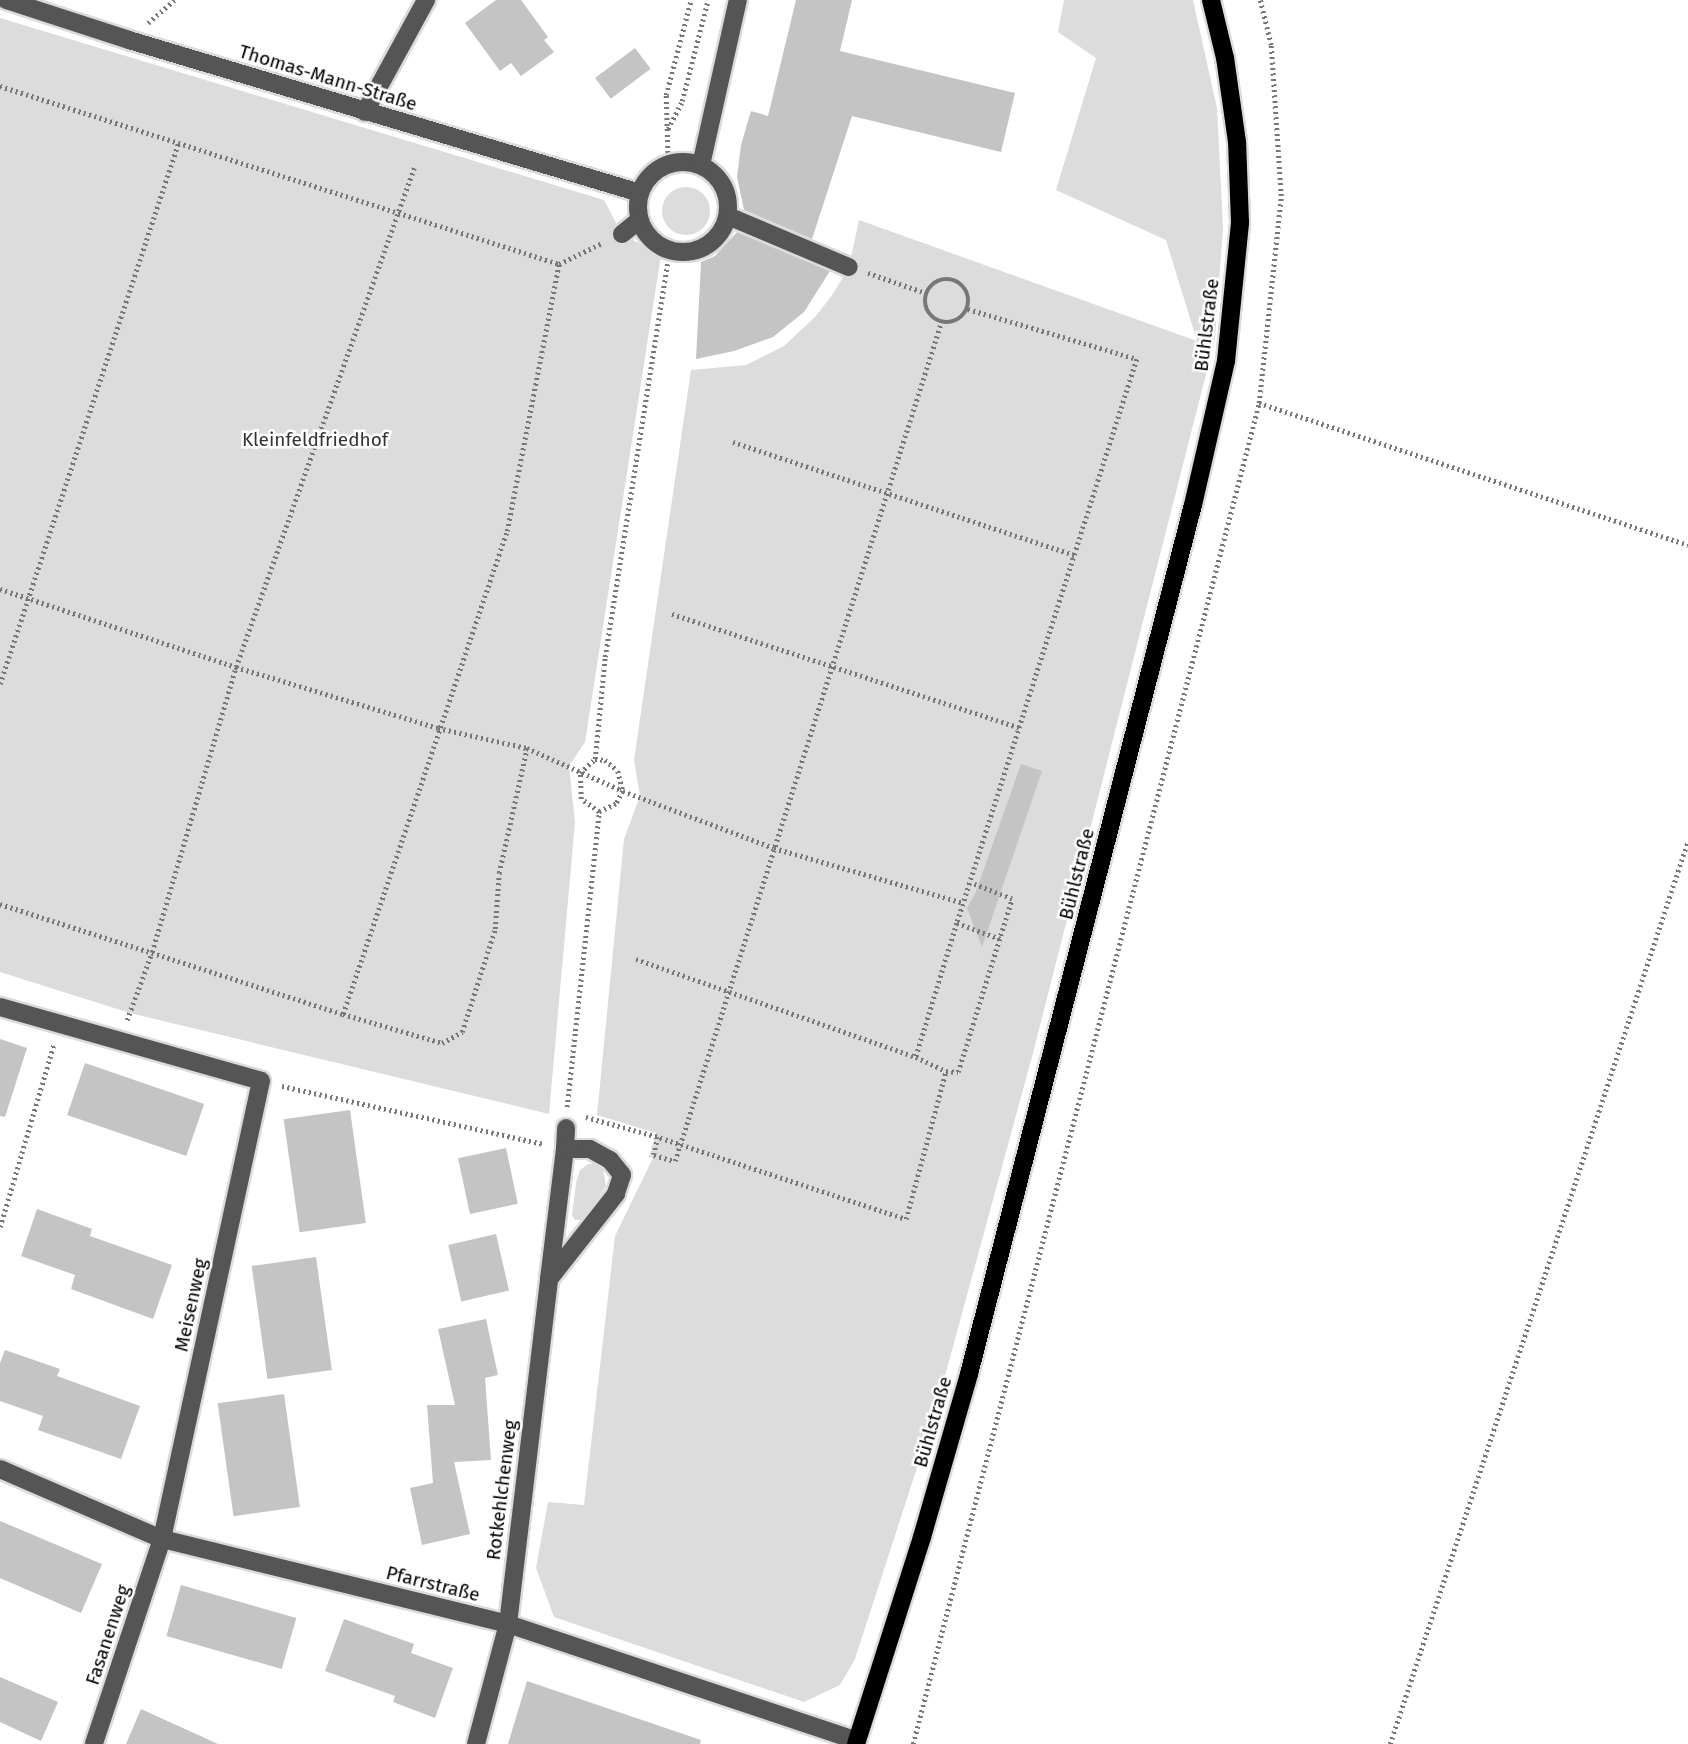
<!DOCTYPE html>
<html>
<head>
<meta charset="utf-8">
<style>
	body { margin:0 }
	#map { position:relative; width:1688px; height:1744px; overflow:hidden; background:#fff; font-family:"Fira Sans",sans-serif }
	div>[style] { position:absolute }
	.green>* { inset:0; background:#dcdcdc }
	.round { border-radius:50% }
	.building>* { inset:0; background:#c4c4c4; transform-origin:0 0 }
	.path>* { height:4.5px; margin-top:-2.25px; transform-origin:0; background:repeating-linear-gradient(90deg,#777 0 2px,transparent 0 5.5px) }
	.path>.ring { margin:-2.25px; padding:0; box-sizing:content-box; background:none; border:4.5px solid #777; border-radius:50% }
	.roads { filter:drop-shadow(2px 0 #dbdbdb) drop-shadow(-2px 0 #dbdbdb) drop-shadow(0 2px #dbdbdb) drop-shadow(0 -2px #dbdbdb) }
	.minor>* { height:18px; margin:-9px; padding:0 9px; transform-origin:9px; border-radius:9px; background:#555 }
	.minor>.ring { margin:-9px; padding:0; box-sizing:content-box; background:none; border:18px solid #555; border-radius:50% }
	.major>* { height:18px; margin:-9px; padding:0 9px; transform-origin:9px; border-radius:9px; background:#000 }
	span { translate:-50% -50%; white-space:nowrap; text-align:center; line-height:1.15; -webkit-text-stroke:5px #fff; paint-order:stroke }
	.street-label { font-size:19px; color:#000 }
	.park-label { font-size:19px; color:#333 }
</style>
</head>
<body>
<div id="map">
	<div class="green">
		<div style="clip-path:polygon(1064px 0,1193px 0,1217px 108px,1223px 227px,1215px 339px,1033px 1053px,936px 1409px,855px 1659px,840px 1685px,804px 1702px,554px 1617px,536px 1568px,548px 1502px,584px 1505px,615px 1236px,653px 1158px,649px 1157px,656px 1133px,597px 1115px,624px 839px,640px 796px,634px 760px,691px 370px,746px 365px,784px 346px,815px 317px,833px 294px,849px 267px,859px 220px,1197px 341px,1166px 240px,1056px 190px,1096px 58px,1058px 32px)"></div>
		<div style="clip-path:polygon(0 18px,604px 200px,622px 234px,661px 255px,585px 742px,569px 766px,575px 822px,549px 1114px,130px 1013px,0 972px)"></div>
		<div class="round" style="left:662px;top:187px;width:48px;height:48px"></div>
		<div style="clip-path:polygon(588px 1164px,597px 1164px,603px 1169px,606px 1186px,583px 1220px,575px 1220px,572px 1215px,576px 1183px,580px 1170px)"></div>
	</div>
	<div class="building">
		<div style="clip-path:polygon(496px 0,521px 0,548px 37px,544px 40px,554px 52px,521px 76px,511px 63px,500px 71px,465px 23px)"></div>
		<div style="clip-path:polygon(796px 0,852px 0,840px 51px,1015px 93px,1001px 152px,852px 116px,812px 239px,744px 210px,737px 177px,741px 145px,751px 111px,768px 116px)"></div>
		<div style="left:635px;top:48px;width:26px;height:50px;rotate:53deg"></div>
		<div style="clip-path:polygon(737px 232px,830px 271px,804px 312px,773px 337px,734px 351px,696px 359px,701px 262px,715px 256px)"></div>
		<div style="clip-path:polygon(1021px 764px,1042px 771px,982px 947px,967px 908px,975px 894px)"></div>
		<div style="clip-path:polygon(0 1039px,27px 1048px,5px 1117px,0 1116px)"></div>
		<div style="left:85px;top:1063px;width:126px;height:55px;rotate:19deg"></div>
		<div style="left:350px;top:1110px;width:114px;height:67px;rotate:82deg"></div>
		<div style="left:506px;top:1148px;width:57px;height:49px;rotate:78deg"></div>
		<div style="clip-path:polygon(37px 1209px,92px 1229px,90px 1236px,172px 1265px,153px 1319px,71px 1289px,75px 1275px,21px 1256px)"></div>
		<div style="left:496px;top:1234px;width:58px;height:49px;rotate:77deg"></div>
		<div style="left:316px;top:1257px;width:114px;height:65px;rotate:82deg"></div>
		<div style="clip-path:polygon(486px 1319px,498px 1375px,485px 1378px,491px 1460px,454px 1462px,470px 1534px,422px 1545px,410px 1488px,433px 1483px,427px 1405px,455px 1405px,438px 1329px)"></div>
		<div style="clip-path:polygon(5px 1350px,60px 1369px,57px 1376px,140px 1406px,121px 1459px,38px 1430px,43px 1416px,0 1401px,0 1363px)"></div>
		<div style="left:284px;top:1394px;width:114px;height:67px;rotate:82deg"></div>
		<div style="clip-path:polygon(0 1521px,102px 1564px,81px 1613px,0 1578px)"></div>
		<div style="left:181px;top:1585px;width:120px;height:53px;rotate:16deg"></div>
		<div style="clip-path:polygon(344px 1619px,414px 1644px,411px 1653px,453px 1668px,435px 1718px,393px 1702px,395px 1696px,325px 1671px)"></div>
		<div style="clip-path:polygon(0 1677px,58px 1702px,41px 1741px,0 1722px)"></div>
		<div style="clip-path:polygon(527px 1681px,701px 1740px,700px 1744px,508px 1744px)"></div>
		<div style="clip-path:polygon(141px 1709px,218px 1744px,126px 1744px)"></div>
	</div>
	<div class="path">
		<div style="left:148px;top:23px;width:35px;rotate:-41deg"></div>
		<div style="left:0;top:86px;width:587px;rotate:17.66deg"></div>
		<div style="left:559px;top:264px;width:48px;rotate:-26deg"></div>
		<div style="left:668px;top:129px;width:31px;rotate:-63deg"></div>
		<div style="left:682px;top:101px;width:104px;rotate:-75.6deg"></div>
		<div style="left:668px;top:164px;width:69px;rotate:-91.7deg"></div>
		<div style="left:666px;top:95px;width:98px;rotate:-75.3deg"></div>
		<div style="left:868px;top:273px;width:61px;rotate:19deg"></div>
		<div class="ring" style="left:925px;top:279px;width:39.5px;height:39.5px"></div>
		<div style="left:968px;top:309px;width:176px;rotate:16.5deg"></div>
		<div style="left:1137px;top:359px;width:592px;rotate:107.7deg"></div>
		<div style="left:957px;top:923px;width:140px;rotate:107deg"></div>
		<div style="left:916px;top:1057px;width:33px;rotate:25deg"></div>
		<div style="left:946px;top:1071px;width:12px;rotate:5deg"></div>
		<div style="left:958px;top:1072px;width:181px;rotate:-72.7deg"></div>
		<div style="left:1012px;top:899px;width:44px;rotate:-158.7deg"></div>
		<div style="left:1259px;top:403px;width:452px;rotate:18.3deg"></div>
		<div style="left:733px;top:442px;width:360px;rotate:18.3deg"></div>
		<div style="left:0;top:589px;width:249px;rotate:18.3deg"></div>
		<div style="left:236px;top:667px;width:211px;rotate:16.8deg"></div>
		<div style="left:438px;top:728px;width:91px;rotate:12.7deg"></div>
		<div style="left:527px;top:748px;width:105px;rotate:24.1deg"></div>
		<div style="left:623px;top:791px;width:161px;rotate:20.7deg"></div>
		<div style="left:774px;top:848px;width:197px;rotate:16.2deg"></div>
		<div style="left:672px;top:614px;width:366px;rotate:18.1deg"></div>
		<div style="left:0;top:684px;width:572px;rotate:-71.76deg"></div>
		<div style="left:595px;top:759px;width:102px;rotate:-84.4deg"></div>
		<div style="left:605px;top:657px;width:411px;rotate:-81deg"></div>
		<div style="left:595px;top:759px;width:10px;rotate:6deg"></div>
		<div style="left:605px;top:760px;width:17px;rotate:40deg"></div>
		<div style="left:618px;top:771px;width:21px;rotate:76deg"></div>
		<div style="left:623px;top:791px;width:15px;rotate:118deg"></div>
		<div style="left:616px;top:804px;width:19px;rotate:155deg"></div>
		<div style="left:599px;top:812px;width:22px;rotate:-144deg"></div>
		<div style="left:581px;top:799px;width:26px;rotate:-92deg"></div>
		<div style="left:580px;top:773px;width:21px;rotate:-43deg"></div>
		<div style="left:0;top:904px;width:360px;rotate:17.8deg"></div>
		<div style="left:343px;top:1014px;width:103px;rotate:16.3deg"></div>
		<div style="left:442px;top:1043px;width:23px;rotate:-29deg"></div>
		<div style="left:462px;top:1032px;width:108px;rotate:-72.2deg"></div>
		<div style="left:495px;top:929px;width:56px;rotate:-85.9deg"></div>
		<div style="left:499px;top:873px;width:128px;rotate:-77.4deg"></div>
		<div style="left:957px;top:923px;width:47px;rotate:20deg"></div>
		<div style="left:636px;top:959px;width:297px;rotate:19.3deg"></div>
		<div style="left:343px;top:1014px;width:510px;rotate:-71.25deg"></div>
		<div style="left:507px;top:531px;width:272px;rotate:-79deg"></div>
		<div style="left:127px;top:1020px;width:72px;rotate:-69.8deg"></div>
		<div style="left:152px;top:952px;width:297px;rotate:-73.6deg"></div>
		<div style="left:236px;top:667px;width:530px;rotate:-70.37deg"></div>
		<div style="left:282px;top:1086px;width:267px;rotate:12.5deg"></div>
		<div style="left:567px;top:1107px;width:297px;rotate:-83.8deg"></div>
		<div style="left:586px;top:1117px;width:72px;rotate:15.4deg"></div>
		<div style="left:655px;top:1136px;width:264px;rotate:18.3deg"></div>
		<div style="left:906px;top:1219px;width:153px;rotate:-74.9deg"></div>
		<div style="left:658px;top:1137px;width:18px;rotate:103deg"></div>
		<div style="left:654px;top:1155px;width:22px;rotate:16deg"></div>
		<div style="left:675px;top:1161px;width:879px;rotate:-72.39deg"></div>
		<div style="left:0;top:1227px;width:192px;rotate:-73.6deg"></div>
		<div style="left:913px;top:1744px;width:1385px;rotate:-75.53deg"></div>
		<div style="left:1259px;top:403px;width:208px;rotate:-83.9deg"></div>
		<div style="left:1281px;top:196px;width:151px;rotate:-93.8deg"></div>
		<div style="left:1271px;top:45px;width:46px;rotate:-103.7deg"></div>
		<div style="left:1390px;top:1744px;width:951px;rotate:-71.74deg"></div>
	</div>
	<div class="roads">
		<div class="minor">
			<div style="left:6px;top:0;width:129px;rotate:18deg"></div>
			<div style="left:129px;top:40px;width:533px;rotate:16.67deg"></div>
			<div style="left:365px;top:112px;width:128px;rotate:-61.4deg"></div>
			<div class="ring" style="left:638px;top:162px;width:72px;height:72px"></div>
			<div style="left:701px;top:165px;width:169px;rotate:-77.4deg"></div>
			<div style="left:728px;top:216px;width:131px;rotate:22.9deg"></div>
			<div style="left:622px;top:234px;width:22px;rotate:-39deg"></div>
			<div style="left:0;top:1007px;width:271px;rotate:15.8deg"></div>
			<div style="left:261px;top:1081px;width:469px;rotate:102.2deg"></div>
			<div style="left:162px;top:1539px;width:216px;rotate:108.4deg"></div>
			<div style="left:565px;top:1149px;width:21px;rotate:-87deg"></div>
			<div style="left:0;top:1469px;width:176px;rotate:23.4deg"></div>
			<div style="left:162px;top:1539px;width:356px;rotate:13.8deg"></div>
			<div style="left:508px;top:1624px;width:368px;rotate:18.5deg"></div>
			<div style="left:476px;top:1744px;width:124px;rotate:-75.1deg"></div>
			<div style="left:508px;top:1624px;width:347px;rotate:-83.2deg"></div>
			<div style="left:549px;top:1279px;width:131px;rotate:-83deg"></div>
			<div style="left:565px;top:1149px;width:25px"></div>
			<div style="left:590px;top:1149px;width:23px;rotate:29deg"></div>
			<div style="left:610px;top:1160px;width:19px;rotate:51deg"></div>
			<div style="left:622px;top:1175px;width:20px;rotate:108deg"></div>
			<div style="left:616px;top:1194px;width:108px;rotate:128.2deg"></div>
		</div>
		<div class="major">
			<div style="left:856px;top:1744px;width:217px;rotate:-72.3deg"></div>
			<div style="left:922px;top:1537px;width:170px;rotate:-73.9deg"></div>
			<div style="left:969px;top:1374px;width:897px;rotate:-75.55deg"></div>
			<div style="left:1193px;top:505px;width:148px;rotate:-77.1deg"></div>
			<div style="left:1226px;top:361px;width:140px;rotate:-84.2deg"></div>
			<div style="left:1240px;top:222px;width:80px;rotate:-92.1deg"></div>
			<div style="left:1237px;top:142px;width:85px;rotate:-98.1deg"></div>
			<div style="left:1225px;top:58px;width:60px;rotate:-103.6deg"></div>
		</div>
	</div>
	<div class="street-label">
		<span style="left:328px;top:78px;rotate:17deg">Thomas-Mann-Straße</span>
		<span style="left:1207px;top:325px;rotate:-83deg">Bühlstraße</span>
		<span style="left:1077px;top:874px;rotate:-76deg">Bühlstraße</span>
		<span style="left:191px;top:1305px;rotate:-78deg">Meisenweg</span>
		<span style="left:933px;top:1422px;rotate:-74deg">Bühlstraße</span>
		<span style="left:502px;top:1490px;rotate:-83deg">Rotkehlchenweg</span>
		<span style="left:433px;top:1584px;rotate:14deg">Pfarrstraße</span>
		<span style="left:108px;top:1635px;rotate:-72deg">Fasanenweg</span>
	</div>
	<div class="park-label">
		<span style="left:315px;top:440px">Kleinfeldfriedhof</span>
	</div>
</div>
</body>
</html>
